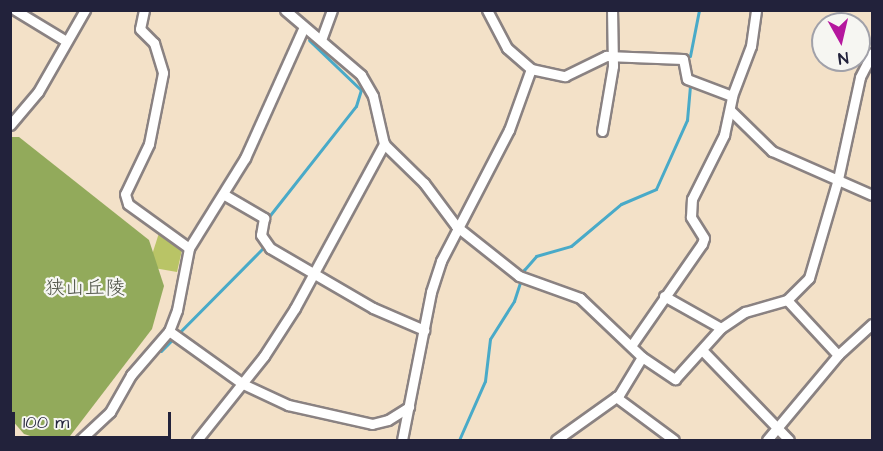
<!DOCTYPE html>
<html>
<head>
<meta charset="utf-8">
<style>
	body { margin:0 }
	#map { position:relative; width:883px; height:451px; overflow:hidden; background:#f3e1c8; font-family:"Architects Daughter","Klee One",sans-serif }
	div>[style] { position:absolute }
	.green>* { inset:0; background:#b9c466 }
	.forest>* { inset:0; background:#92aa5b }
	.stream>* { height:3px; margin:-1.5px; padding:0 1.5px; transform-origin:1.5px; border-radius:1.5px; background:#49aac8 }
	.roads { filter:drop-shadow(2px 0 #8a8282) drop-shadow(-2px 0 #8a8282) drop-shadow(0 2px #8a8282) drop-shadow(0 -2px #8a8282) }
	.minor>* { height:9px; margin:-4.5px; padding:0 4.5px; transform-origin:4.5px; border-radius:4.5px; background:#fff }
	span { translate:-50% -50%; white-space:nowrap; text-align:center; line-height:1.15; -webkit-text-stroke:4.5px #f6f6f2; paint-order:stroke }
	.park-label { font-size:20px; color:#4f5348 }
	.frame { position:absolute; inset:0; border:12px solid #22223b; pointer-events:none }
	.north { position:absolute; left:811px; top:12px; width:60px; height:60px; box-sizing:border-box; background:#f6f6f2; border:2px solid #a1a1a9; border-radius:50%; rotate:172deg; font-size:16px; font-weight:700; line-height:24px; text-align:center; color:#22223b }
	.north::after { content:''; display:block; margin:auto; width:21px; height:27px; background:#b5179e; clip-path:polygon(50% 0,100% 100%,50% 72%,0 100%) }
	.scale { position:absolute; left:12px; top:412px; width:159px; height:27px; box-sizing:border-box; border:3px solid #22223b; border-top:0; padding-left:8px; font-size:18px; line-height:21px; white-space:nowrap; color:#22223b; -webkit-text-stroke:4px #f6f6f2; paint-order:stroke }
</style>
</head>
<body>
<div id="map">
	<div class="green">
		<div style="clip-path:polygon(159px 233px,182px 250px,177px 272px,154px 268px,151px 258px)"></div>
	</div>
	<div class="forest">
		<div style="clip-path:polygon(10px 137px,19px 137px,149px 240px,164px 286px,152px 329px,67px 440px,43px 440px,24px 434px,11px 419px)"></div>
	</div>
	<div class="stream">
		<div style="left:690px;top:56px;width:47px;rotate:-78.9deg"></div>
		<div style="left:267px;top:219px;width:144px;rotate:-51.8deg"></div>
		<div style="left:356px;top:106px;width:17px;rotate:-73deg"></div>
		<div style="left:361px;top:90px;width:72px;rotate:-136.1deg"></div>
		<div style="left:161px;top:351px;width:148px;rotate:-45.3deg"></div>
		<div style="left:459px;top:440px;width:64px;rotate:-66.2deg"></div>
		<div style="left:485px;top:381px;width:42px;rotate:-83.2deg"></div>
		<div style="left:490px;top:339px;width:45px;rotate:-57.7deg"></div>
		<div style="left:514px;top:301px;width:33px;rotate:-72deg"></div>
		<div style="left:524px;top:270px;width:18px;rotate:-49deg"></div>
		<div style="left:536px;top:256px;width:36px;rotate:-16deg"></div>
		<div style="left:571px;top:246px;width:65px;rotate:-40deg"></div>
		<div style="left:621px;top:204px;width:38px;rotate:-23deg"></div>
		<div style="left:656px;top:189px;width:76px;rotate:-65.8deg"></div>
		<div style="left:687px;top:120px;width:33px;rotate:-85deg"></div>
	</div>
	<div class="roads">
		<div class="minor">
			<div style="left:15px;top:10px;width:60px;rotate:31.3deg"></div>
			<div style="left:144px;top:10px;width:19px;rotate:102deg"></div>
			<div style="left:140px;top:29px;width:20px;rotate:45deg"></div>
			<div style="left:154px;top:43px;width:31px;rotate:73deg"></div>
			<div style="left:163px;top:73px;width:72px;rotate:101.2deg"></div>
			<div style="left:149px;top:144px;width:55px;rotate:115.6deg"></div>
			<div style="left:125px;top:194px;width:10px;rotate:73deg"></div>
			<div style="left:128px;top:204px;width:75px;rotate:35.8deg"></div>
			<div style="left:285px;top:10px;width:100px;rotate:40.5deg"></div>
			<div style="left:361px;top:75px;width:24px;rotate:60deg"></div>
			<div style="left:373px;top:96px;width:49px;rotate:77.1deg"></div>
			<div style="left:384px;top:144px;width:56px;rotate:44.3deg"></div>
			<div style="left:424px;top:183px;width:54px;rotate:53.3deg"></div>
			<div style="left:456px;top:226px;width:80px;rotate:38.4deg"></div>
			<div style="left:519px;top:276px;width:65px;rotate:19.8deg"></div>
			<div style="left:580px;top:298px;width:86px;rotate:43.6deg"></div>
			<div style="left:642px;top:357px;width:40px;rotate:34deg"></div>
			<div style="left:675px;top:379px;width:69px;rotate:-48deg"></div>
			<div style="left:721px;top:328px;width:29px;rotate:-34deg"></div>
			<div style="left:745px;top:312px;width:44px;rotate:-15.9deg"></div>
			<div style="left:787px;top:300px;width:31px;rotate:-45deg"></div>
			<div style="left:809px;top:278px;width:103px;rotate:-73.7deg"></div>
			<div style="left:838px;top:179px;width:104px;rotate:-77.8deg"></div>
			<div style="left:860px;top:77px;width:27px;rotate:-63deg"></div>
			<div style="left:487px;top:10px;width:43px;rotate:62.2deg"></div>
			<div style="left:507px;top:48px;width:32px;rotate:41deg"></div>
			<div style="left:531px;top:69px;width:35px;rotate:12deg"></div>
			<div style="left:565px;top:76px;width:46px;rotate:-26deg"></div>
			<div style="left:606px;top:56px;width:77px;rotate:2.2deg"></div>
			<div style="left:683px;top:59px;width:20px;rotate:79deg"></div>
			<div style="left:687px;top:79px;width:48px;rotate:20.7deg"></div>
			<div style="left:321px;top:40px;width:32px;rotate:-70deg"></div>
			<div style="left:730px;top:110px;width:59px;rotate:44.3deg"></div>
			<div style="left:772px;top:151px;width:109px;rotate:23.7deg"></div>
			<div style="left:10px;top:125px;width:43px;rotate:-49.7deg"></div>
			<div style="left:38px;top:92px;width:95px;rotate:-60.2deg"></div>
			<div style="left:602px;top:131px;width:66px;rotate:-80.4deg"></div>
			<div style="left:613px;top:66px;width:56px;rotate:-91deg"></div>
			<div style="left:223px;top:194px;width:48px;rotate:30.3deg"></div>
			<div style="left:264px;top:218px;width:17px;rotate:100deg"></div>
			<div style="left:261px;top:235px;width:16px;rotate:55deg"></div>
			<div style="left:270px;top:248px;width:119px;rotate:30.2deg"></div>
			<div style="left:373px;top:308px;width:56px;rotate:23.3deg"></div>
			<div style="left:664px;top:296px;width:65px;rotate:29.3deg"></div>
			<div style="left:787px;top:300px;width:75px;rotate:47.2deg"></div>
			<div style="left:169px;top:331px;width:91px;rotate:35.6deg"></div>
			<div style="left:243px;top:384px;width:50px;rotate:25deg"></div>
			<div style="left:288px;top:405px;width:86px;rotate:12.7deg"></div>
			<div style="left:372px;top:424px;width:16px;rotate:-14deg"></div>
			<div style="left:388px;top:420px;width:25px;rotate:-32deg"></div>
			<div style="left:631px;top:346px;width:124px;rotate:-55.2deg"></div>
			<div style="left:702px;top:244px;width:6px;rotate:-72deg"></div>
			<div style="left:704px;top:238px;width:25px;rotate:-122deg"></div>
			<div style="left:691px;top:217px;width:18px;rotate:-87deg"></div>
			<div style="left:692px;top:199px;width:72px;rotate:-63.4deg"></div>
			<div style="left:724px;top:135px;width:40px;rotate:-78deg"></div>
			<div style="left:732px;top:96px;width:53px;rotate:-69.2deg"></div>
			<div style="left:751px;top:46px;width:36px;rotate:-82deg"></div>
			<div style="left:702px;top:350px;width:125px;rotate:46deg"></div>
			<div style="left:616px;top:397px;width:72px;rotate:36.6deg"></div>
			<div style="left:80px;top:440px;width:41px;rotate:-43deg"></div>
			<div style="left:110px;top:412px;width:43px;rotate:-60.4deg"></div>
			<div style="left:131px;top:375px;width:58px;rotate:-49.2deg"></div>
			<div style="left:169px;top:331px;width:22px;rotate:-69deg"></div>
			<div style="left:177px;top:310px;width:63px;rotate:-79deg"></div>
			<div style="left:189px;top:248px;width:106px;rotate:-58.1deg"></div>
			<div style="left:245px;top:158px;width:141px;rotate:-65.8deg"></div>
			<div style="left:197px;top:440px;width:107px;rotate:-51.4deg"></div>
			<div style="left:264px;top:356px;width:57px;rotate:-57.1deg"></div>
			<div style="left:295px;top:308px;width:187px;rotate:-61.5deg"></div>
			<div style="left:402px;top:440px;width:151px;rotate:-78.9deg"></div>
			<div style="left:431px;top:292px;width:33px;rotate:-72deg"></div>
			<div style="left:441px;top:261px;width:148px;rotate:-62.6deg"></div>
			<div style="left:509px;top:130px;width:65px;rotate:-70.2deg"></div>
			<div style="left:556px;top:440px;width:77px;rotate:-35.5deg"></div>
			<div style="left:619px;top:395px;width:44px;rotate:-58.8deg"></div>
			<div style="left:767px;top:440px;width:111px;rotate:-50.1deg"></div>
			<div style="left:838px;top:355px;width:46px;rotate:-42.4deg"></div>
		</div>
	</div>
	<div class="park-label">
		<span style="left:85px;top:288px">狭山丘陵</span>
	</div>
	<div class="frame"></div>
	<div class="north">N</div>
	<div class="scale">100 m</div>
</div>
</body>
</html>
